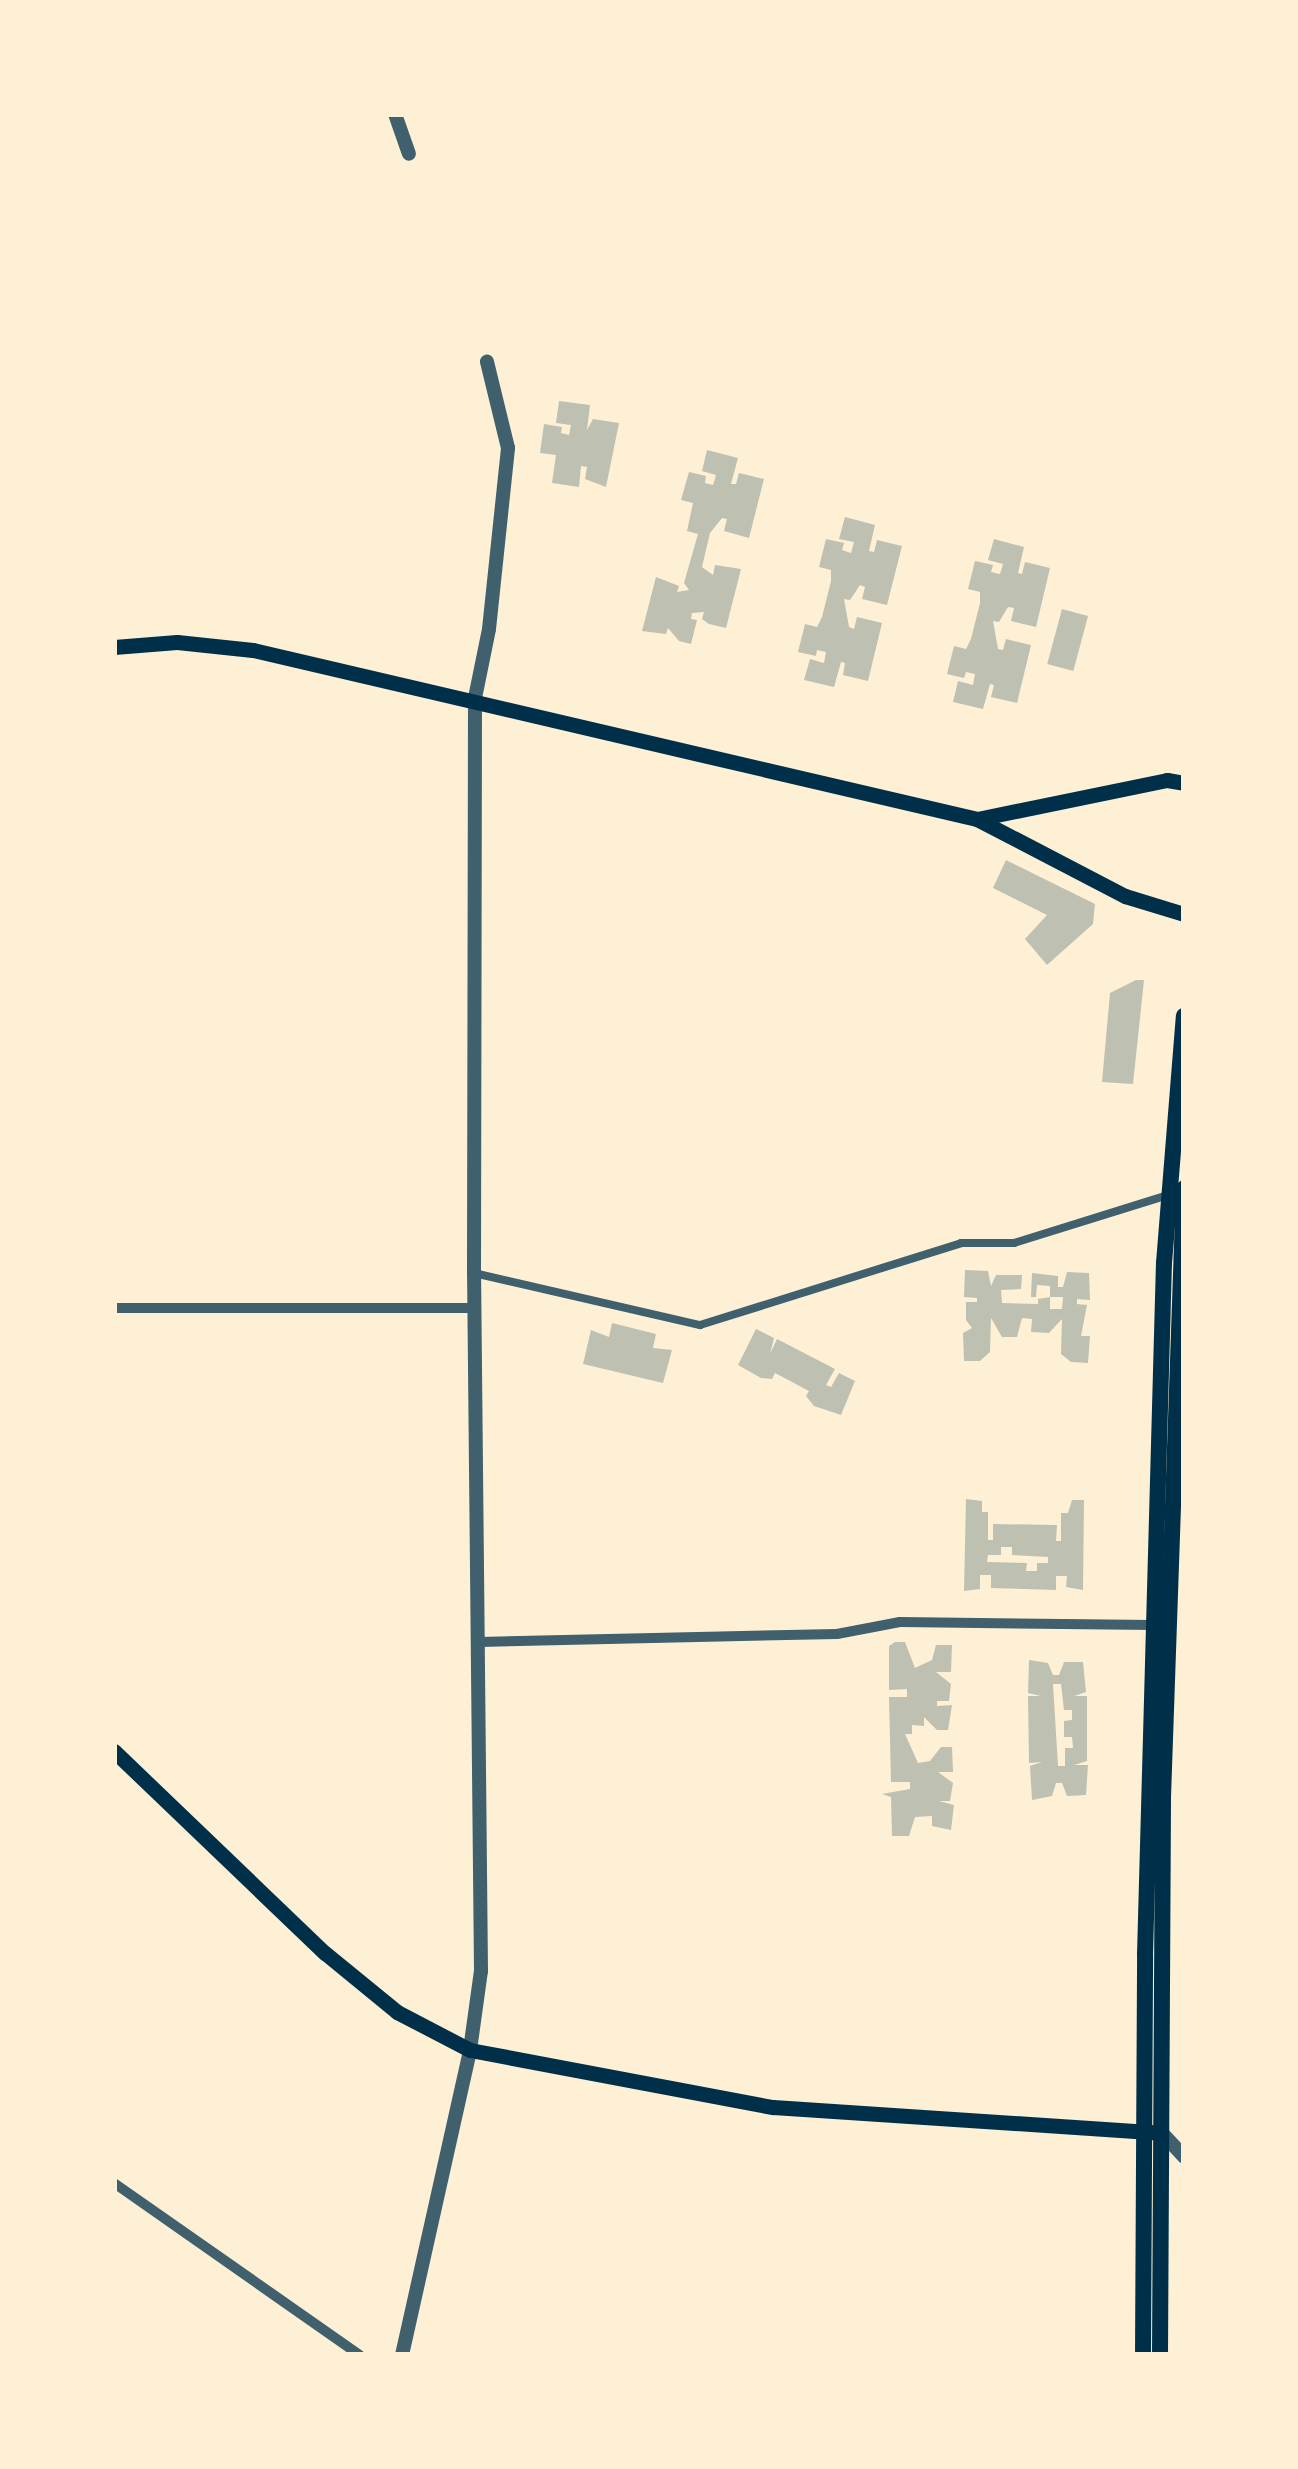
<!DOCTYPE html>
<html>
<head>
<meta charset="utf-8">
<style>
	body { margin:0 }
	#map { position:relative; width:1298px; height:2469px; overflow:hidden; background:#fdf0d5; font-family:"Varela Round",sans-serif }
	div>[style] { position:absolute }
	.building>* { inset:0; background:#bec0b2; transform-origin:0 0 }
	.pedestrian>* { height:8px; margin:-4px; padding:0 4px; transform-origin:4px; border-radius:4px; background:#3f606c }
	.minor>* { height:10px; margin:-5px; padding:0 5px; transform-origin:5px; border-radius:5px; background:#3f606c }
	.tertiary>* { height:14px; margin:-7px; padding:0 7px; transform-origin:7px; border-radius:7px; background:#3f606c }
	.secondary>* { height:15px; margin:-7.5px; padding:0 7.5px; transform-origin:7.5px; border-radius:7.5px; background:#003049 }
	.primary>* { height:16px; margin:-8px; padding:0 8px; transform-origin:8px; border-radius:8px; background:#003049 }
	span { translate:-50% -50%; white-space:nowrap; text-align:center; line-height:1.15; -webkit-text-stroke:10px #fdf0d5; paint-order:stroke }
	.frame { position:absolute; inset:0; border:117px solid #fdf0d5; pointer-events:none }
</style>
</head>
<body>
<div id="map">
	<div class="building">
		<div style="clip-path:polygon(559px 401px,590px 405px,587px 430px,593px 419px,619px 423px,606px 487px,585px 479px,587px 467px,581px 466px,579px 487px,552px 483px,556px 455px,540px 453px,544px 424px,562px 427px,561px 433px,569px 435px,571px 425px,556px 423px)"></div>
		<div style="clip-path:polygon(707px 450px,738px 458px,731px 484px,736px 484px,739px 473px,764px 479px,749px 538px,724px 531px,727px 519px,722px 518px,710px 533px,702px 567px,713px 575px,715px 565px,741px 569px,726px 628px,709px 624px,702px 619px,704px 612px,692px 613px,691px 619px,697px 620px,691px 644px,679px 641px,668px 628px,666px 634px,642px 631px,656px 577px,679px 586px,677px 592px,689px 590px,684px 583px,698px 534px,687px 531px,693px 503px,681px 500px,689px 472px,706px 476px,705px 483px,713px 485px,716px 475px,702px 471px)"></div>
		<div style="clip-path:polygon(845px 517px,875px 525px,869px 551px,874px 552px,877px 540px,902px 546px,887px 605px,862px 599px,865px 587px,860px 585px,850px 600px,844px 599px,849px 627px,854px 629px,857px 617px,882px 623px,868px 681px,843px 675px,845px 663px,841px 662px,834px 687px,804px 680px,810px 659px,824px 663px,826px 652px,817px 650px,816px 656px,798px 652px,805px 624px,817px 627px,822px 617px,831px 581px,831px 570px,819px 567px,826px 539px,844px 543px,842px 550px,851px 553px,854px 542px,839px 539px)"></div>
		<div style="clip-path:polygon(994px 539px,1024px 547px,1018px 573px,1022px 574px,1025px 562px,1050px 568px,1036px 627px,1011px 621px,1014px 608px,1008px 607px,999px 622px,993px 621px,998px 649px,1003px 650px,1006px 639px,1031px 645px,1017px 703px,991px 697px,994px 685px,990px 684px,983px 709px,953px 702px,958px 681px,973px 685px,975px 674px,966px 672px,964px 678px,947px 674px,954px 646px,966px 649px,971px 639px,980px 603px,980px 592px,968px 589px,975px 561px,993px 565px,991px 572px,1000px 574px,1003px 564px,988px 560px)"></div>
		<div style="left:1062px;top:609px;width:27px;height:57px;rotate:15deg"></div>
		<div style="clip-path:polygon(1006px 860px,1095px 904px,1093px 924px,1047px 965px,1025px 939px,1047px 915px,993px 888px)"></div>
		<div style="clip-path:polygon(1136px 980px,1144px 980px,1133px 1084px,1102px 1082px,1110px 993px)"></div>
		<div style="clip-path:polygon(965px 1270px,988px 1271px,991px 1286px,996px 1275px,1022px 1275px,1021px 1289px,1001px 1290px,1002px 1303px,1038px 1304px,1038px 1299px,1050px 1297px,1050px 1309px,1062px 1309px,1063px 1297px,1050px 1297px,1050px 1286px,1037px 1285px,1036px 1297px,1031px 1297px,1032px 1273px,1058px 1276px,1058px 1287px,1063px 1287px,1067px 1272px,1089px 1273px,1090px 1300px,1077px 1299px,1077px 1304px,1087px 1305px,1081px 1336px,1090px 1336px,1088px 1363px,1071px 1362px,1061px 1354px,1062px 1319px,1049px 1333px,1031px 1332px,1032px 1319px,1022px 1318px,1017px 1337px,1002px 1337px,991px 1318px,990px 1352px,980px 1361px,964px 1361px,963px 1333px,972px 1328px,966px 1320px,966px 1302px,977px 1302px,977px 1298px,964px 1297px)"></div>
		<div style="clip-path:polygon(612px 1323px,656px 1334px,653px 1348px,672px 1350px,663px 1383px,583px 1364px,591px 1330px,609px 1337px)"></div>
		<div style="clip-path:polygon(756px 1329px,774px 1338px,770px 1354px,777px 1339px,835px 1369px,826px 1385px,831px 1387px,839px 1373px,855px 1381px,841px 1415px,814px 1406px,806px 1396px,809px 1391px,775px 1373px,772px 1379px,761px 1378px,738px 1365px)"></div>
		<div style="clip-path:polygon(evenodd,966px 1499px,982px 1501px,982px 1512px,988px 1512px,988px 1540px,993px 1540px,993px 1524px,1057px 1525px,1056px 1541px,1061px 1541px,1061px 1513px,1068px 1513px,1072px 1500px,1084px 1500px,1083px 1590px,1066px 1587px,1067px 1576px,1056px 1576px,1056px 1590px,991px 1588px,991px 1575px,980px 1575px,980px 1589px,964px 1591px,966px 1499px,1001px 1547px,1012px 1547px,1012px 1555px,1048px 1557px,1048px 1563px,1037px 1563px,1037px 1571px,1026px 1571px,1027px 1563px,987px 1562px,988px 1555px,1001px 1555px,1001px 1547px)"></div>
		<div style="clip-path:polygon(895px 1642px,905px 1642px,915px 1668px,932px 1660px,936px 1645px,952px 1645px,951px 1672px,936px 1672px,951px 1684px,949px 1701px,937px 1701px,937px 1706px,952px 1705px,948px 1730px,937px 1730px,924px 1717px,924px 1726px,912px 1725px,912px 1734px,905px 1734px,918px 1763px,930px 1761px,941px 1747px,952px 1747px,953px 1772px,938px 1772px,953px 1783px,950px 1801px,939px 1801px,954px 1805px,951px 1830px,932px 1826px,932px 1816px,915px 1817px,909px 1836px,892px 1836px,891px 1797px,882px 1794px,910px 1789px,910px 1782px,891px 1782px,889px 1697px,907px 1697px,907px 1689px,889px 1690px,889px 1646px)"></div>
		<div style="clip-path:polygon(evenodd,1029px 1660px,1048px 1663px,1053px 1675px,1059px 1675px,1064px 1662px,1083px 1662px,1086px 1692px,1074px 1696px,1087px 1696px,1087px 1761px,1074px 1765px,1088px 1765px,1086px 1795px,1067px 1796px,1062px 1783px,1056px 1783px,1052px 1796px,1032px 1800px,1030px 1766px,1042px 1762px,1029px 1763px,1028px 1696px,1041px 1696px,1028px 1693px,1029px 1660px,1053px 1684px,1061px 1684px,1064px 1710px,1072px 1710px,1072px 1720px,1064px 1721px,1064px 1737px,1072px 1737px,1073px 1748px,1065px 1748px,1065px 1766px,1058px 1766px,1053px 1684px)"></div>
	</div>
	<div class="pedestrian">
		<div style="left:474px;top:1273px;width:232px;rotate:13deg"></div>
		<div style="left:700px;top:1325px;width:274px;rotate:-17.4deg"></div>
		<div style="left:961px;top:1243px;width:53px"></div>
		<div style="left:1014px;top:1243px;width:161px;rotate:-17.3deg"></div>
	</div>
	<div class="minor">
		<div style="left:114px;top:1308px;width:360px"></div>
		<div style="left:479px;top:1642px;width:358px;rotate:-1.3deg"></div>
		<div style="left:837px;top:1634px;width:64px;rotate:-10.8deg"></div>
		<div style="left:900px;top:1622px;width:254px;rotate:0.7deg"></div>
		<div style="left:114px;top:2183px;width:300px;rotate:35deg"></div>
	</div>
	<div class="tertiary">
		<div style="left:395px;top:114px;width:42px;rotate:70.7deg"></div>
		<div style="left:1162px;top:2133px;width:33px;rotate:47deg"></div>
		<div style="left:402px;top:2355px;width:312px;rotate:-77.4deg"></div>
		<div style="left:470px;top:2050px;width:80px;rotate:-82.1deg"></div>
		<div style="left:481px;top:1971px;width:698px;rotate:-90.57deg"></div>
		<div style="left:474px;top:1273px;width:575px;rotate:-89.9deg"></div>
		<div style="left:475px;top:698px;width:70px;rotate:-78.5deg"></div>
		<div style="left:489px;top:629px;width:182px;rotate:-84deg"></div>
		<div style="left:508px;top:448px;width:89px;rotate:-103.7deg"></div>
	</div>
	<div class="secondary">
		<div style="left:114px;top:647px;width:63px;rotate:-4.5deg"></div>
		<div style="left:177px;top:642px;width:76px;rotate:6deg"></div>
		<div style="left:253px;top:650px;width:743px;rotate:13.14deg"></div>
		<div style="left:977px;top:819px;width:167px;rotate:27.5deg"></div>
		<div style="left:1125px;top:896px;width:62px;rotate:17deg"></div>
		<div style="left:977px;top:819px;width:194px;rotate:-11.6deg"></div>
		<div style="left:1167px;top:780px;width:17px;rotate:10deg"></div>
		<div style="left:114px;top:1751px;width:292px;rotate:43.8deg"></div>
		<div style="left:325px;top:1953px;width:93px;rotate:39.3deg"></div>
		<div style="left:397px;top:2012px;width:82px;rotate:27.5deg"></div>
		<div style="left:470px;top:2050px;width:308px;rotate:10.7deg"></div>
		<div style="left:773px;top:2107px;width:381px;rotate:3.8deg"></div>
	</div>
	<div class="primary">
		<div style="left:1143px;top:2355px;width:400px;rotate:-89.7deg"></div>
		<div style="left:1145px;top:1955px;width:692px;rotate:-88.43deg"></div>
		<div style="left:1164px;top:1263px;width:248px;rotate:-85.4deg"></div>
		<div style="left:1160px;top:2355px;width:558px;rotate:-89.69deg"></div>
		<div style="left:1163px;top:1797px;width:609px;rotate:-88.03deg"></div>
	</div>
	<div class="frame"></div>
</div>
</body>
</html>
